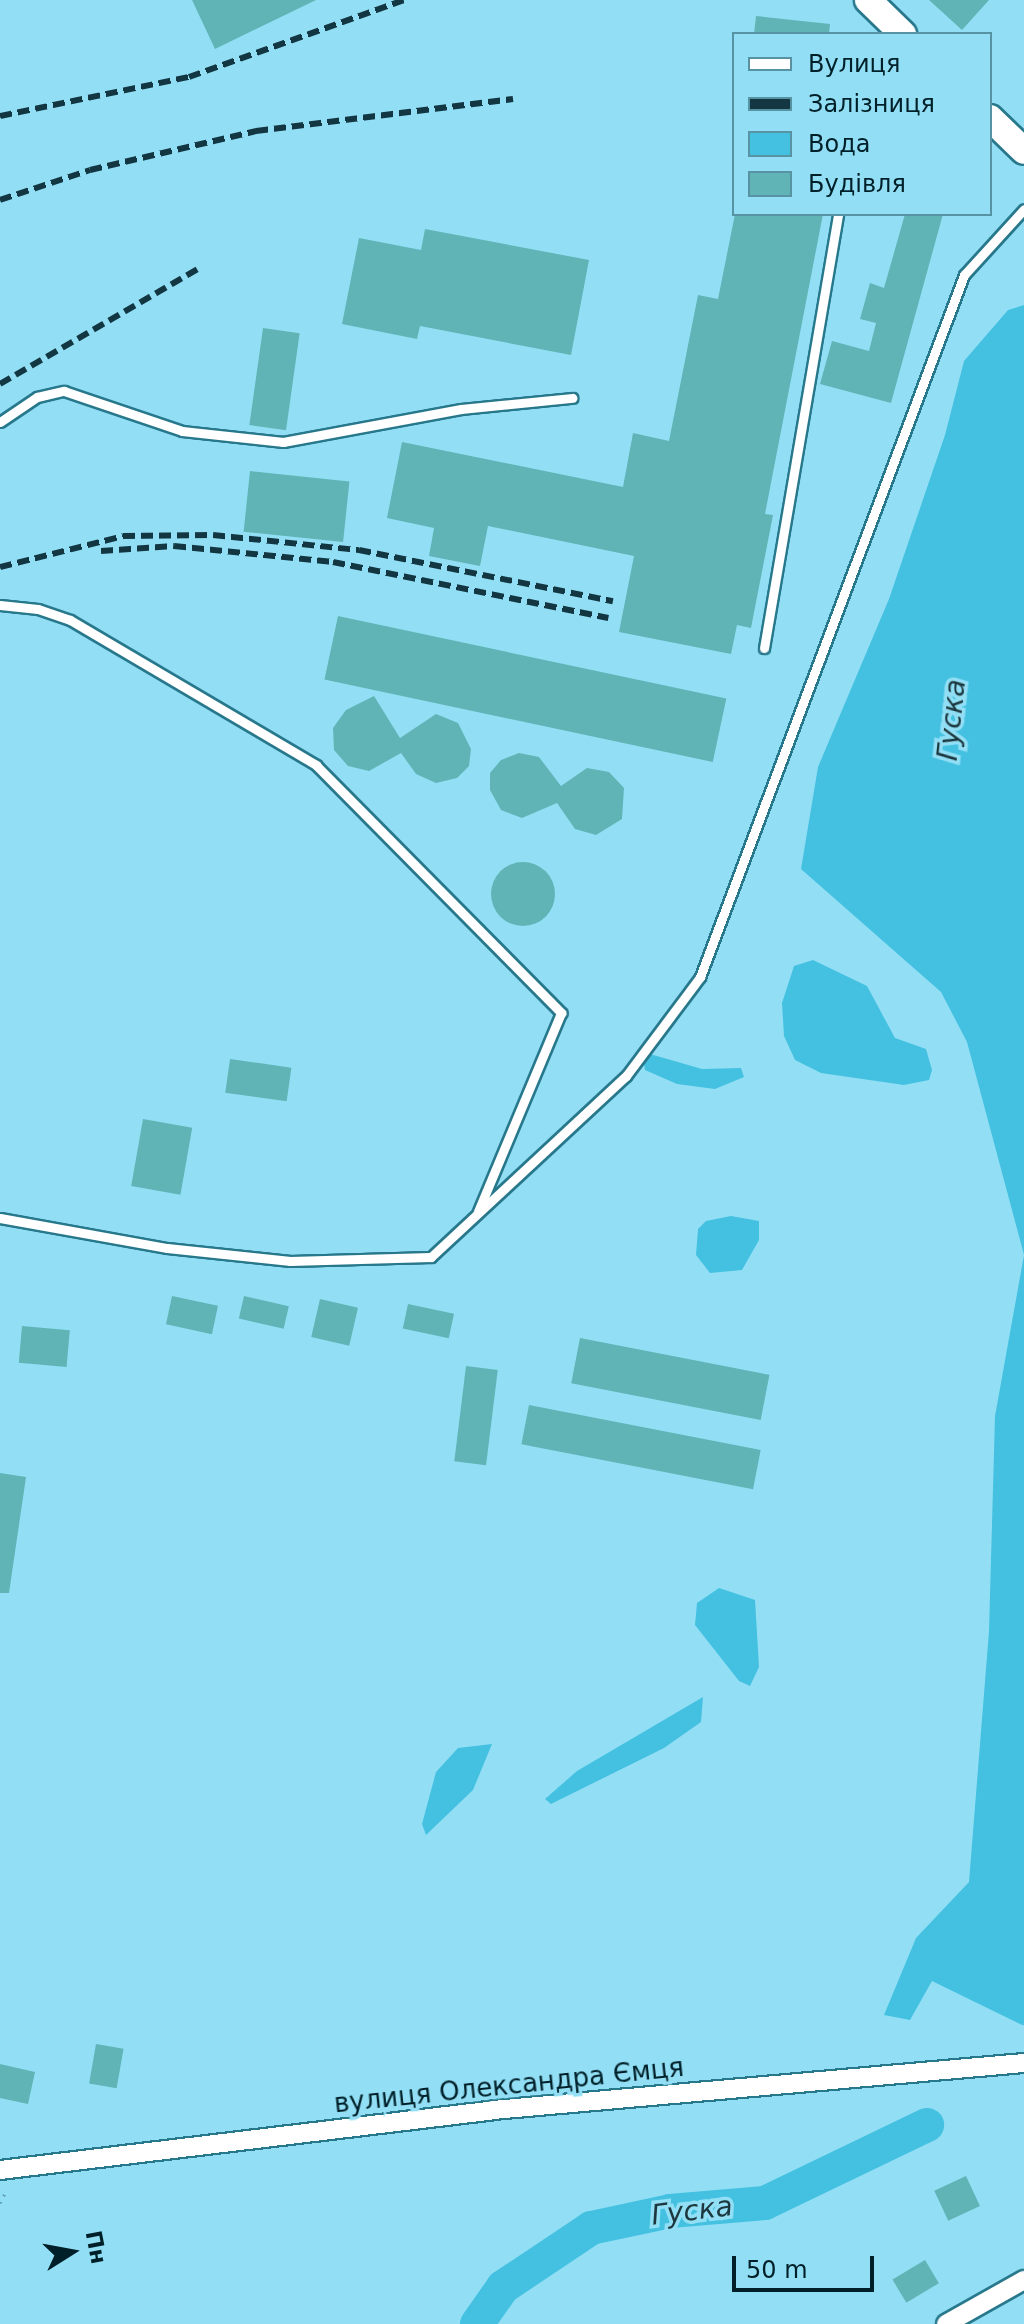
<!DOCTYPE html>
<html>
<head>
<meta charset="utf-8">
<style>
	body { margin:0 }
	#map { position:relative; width:1024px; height:2324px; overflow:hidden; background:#92dff5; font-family:"DejaVu Sans",sans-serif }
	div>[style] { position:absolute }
	.water>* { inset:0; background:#44c1e1 }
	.river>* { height:34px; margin:-17px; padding:0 17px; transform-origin:17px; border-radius:17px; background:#44c1e1 }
	.building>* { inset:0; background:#60b4b6; transform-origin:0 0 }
	.round { border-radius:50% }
	.path>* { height:3px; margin-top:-1.5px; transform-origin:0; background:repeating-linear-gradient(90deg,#65a4b6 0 2px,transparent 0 8px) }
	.roads { filter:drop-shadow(2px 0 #28788c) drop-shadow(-2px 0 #28788c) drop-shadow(0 2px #28788c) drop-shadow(0 -2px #28788c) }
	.lane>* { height:9px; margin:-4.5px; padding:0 4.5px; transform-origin:4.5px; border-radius:4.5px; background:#fff }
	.street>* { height:18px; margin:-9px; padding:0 9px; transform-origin:9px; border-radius:9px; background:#fff }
	.secondary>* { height:26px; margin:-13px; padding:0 13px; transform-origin:13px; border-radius:13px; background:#fff }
	.rail>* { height:6px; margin-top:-3px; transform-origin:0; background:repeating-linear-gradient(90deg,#123742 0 12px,transparent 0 18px) }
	span { translate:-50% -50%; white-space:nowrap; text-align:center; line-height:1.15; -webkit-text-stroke:7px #92dff5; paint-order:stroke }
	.street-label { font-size:26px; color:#002029 }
	.water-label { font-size:28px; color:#1c373e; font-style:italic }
	.legend { position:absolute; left:732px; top:32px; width:260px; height:184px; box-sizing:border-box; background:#92dff5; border:2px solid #5893a3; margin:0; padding:10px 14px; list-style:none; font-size:24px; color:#002029 }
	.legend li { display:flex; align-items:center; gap:16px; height:40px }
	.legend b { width:40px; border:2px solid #5893a3 }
	.north { position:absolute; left:32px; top:2212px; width:80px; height:80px; -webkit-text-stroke:6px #92dff5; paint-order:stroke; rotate:79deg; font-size:22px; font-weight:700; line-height:32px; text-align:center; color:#002029 }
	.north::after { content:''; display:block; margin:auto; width:28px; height:36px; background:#002029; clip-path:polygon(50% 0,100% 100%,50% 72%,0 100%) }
	.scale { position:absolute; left:732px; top:2256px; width:142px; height:36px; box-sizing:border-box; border:4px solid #002029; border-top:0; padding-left:10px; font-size:24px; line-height:28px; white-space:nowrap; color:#002029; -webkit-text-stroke:6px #92dff5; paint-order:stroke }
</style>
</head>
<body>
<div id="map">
	<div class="water">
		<div style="clip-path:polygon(1024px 305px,1024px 2025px,1022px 2025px,932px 1981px,910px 2020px,884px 2015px,916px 1938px,969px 1882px,989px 1631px,995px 1416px,1024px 1255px,967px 1042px,941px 992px,801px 869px,818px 767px,889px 599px,945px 435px,964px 361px,1008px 310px)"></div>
		<div style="clip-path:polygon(813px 960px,867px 986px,895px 1038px,926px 1049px,932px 1070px,929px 1080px,904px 1085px,821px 1073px,795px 1060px,784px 1036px,782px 1003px,794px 966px)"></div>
		<div style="clip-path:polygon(650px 1054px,702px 1069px,741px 1068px,744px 1077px,715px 1089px,677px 1084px,645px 1070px,643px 1058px)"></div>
		<div style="clip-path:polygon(731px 1216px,759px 1221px,759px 1240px,742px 1270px,710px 1273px,696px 1255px,698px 1229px,706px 1221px)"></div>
		<div style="clip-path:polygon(719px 1588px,755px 1600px,759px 1667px,750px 1686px,739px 1681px,695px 1625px,697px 1603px)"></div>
		<div style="clip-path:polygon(703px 1697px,701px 1722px,664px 1748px,551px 1804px,545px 1799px,577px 1771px)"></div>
		<div style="clip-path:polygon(492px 1744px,473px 1790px,426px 1835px,422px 1824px,436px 1772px,458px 1748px)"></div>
	</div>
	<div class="river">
		<div style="left:477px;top:2324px;width:45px;rotate:-54.9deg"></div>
		<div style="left:503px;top:2287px;width:106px;rotate:-33.8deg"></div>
		<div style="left:591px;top:2228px;width:81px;rotate:-12.1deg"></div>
		<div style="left:670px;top:2211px;width:95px;rotate:-4.8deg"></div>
		<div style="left:765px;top:2203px;width:180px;rotate:-25.7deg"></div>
	</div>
	<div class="building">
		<div style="clip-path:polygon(192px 0,316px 0,215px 49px)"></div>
		<div style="clip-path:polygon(929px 0,989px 0,962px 30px)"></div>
		<div style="clip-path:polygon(756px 16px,830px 24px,829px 34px,754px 34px)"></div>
		<div style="clip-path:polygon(735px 214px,823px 214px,765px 514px,773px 515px,751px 628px,737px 625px,731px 654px,619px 632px,634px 556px,488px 526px,480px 566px,429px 556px,434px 528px,387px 518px,402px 442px,623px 487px,633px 433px,669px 441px,698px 295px,718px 299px)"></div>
		<div style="clip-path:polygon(905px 214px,943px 214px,891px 403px,820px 384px,832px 341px,869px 351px,876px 323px,860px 319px,870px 283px,884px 288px)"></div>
		<div style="clip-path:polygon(425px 229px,589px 260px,571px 355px,420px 326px,417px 339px,342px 324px,359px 238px,421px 250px)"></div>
		<div style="left:263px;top:328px;width:37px;height:98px;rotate:8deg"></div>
		<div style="left:250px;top:471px;width:100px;height:61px;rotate:6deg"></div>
		<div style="left:338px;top:616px;width:397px;height:65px;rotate:12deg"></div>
		<div style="clip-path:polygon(374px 696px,400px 738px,436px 714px,458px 723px,471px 749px,469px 766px,457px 778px,436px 783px,416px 774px,401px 753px,369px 771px,348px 766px,334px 750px,333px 728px,346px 710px)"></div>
		<div style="clip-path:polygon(519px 753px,539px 757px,561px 786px,587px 768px,609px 772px,624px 788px,622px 819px,596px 835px,575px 829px,557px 803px,522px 818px,501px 810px,490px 790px,490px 773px,501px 760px)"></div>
		<div class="round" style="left:491px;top:862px;width:64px;height:64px"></div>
		<div style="left:230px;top:1059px;width:62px;height:34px;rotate:8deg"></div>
		<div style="left:143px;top:1119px;width:50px;height:68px;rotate:10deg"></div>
		<div style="left:172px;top:1296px;width:47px;height:29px;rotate:12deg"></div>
		<div style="left:244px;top:1296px;width:46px;height:23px;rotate:13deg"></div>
		<div style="left:320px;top:1299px;width:39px;height:39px;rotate:13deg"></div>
		<div style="left:408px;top:1304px;width:47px;height:25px;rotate:12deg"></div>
		<div style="left:22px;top:1326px;width:48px;height:37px;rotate:5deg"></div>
		<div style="left:580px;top:1338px;width:193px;height:46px;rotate:11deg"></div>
		<div style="left:466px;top:1366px;width:32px;height:96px;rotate:7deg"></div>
		<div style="left:529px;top:1405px;width:236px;height:40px;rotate:11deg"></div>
		<div style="clip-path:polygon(0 1473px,26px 1477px,9px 1593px,0 1593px)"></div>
		<div style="left:96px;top:2044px;width:28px;height:40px;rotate:10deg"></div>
		<div style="clip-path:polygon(0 2064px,35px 2072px,28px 2104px,0 2098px)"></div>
		<div style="left:966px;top:2176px;width:33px;height:35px;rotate:65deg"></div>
		<div style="left:925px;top:2260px;width:27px;height:38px;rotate:59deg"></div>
	</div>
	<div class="path">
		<div style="left:0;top:2203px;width:16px;rotate:-63deg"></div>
	</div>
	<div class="roads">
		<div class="lane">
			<div style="left:0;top:422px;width:45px;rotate:-34deg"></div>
			<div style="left:37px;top:397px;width:28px;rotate:-13deg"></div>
			<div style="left:64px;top:391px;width:125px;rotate:18.7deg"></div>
			<div style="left:182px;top:431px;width:102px;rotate:6.2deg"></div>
			<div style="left:283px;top:442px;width:181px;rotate:-10.5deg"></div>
			<div style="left:461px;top:409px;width:112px;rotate:-5.7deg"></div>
			<div style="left:0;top:605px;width:38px;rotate:6deg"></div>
			<div style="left:38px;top:609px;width:34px;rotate:19deg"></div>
			<div style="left:70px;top:620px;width:286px;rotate:30.5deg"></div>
			<div style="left:316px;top:765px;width:349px;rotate:45.3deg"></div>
			<div style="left:561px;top:1013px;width:215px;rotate:112.7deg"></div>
			<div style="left:764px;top:648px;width:440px;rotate:-80.3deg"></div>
			<div style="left:0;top:1218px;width:170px;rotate:10.2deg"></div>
			<div style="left:167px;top:1248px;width:124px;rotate:6deg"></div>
			<div style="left:290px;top:1261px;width:141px;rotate:-1.6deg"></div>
			<div style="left:431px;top:1257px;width:266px;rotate:-42.9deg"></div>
			<div style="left:626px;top:1076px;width:124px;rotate:-53.2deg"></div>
			<div style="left:700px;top:977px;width:750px;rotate:-69.39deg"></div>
			<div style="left:964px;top:275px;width:89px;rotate:-47.7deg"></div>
		</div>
		<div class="street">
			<div style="left:0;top:2170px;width:497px;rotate:-6.9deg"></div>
			<div style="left:493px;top:2110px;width:533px;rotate:-5.06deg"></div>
			<div style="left:946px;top:2324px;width:90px;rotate:-29.4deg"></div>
		</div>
		<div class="secondary">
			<div style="left:868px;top:0;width:49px;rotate:44.2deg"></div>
			<div style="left:990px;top:118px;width:47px;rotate:44.1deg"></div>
		</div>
	</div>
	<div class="rail">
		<div style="left:0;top:116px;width:193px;rotate:-11.7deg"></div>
		<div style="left:189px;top:77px;width:228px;rotate:-19.7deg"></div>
		<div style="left:0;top:200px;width:95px;rotate:-18.4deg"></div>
		<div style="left:90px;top:170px;width:171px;rotate:-13.2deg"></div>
		<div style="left:256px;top:131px;width:259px;rotate:-7.1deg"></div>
		<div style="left:0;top:384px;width:233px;rotate:-30.2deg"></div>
		<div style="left:101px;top:551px;width:73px;rotate:-3.9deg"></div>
		<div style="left:174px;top:546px;width:160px;rotate:5.7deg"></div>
		<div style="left:333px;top:562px;width:281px;rotate:11.5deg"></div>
		<div style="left:0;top:567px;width:127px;rotate:-14.1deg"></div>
		<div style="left:123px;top:536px;width:90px;rotate:-0.6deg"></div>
		<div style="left:213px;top:535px;width:147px;rotate:5.9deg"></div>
		<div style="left:359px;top:550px;width:259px;rotate:11.4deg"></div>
	</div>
	<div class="street-label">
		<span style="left:509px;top:2086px;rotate:-6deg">вулиця Олександра Ємця</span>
	</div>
	<div class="water-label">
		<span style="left:952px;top:720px;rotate:-84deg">Гуска</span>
		<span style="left:692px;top:2211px;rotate:-7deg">Гуска</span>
	</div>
	<ul class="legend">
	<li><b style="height:10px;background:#fff"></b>Вулиця</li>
	<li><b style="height:10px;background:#123742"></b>Залізниця</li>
	<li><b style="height:22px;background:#44c1e1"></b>Вода</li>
	<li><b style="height:22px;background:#60b4b6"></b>Будівля</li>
	</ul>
	<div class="north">Пн</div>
	<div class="scale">50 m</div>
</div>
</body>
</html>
